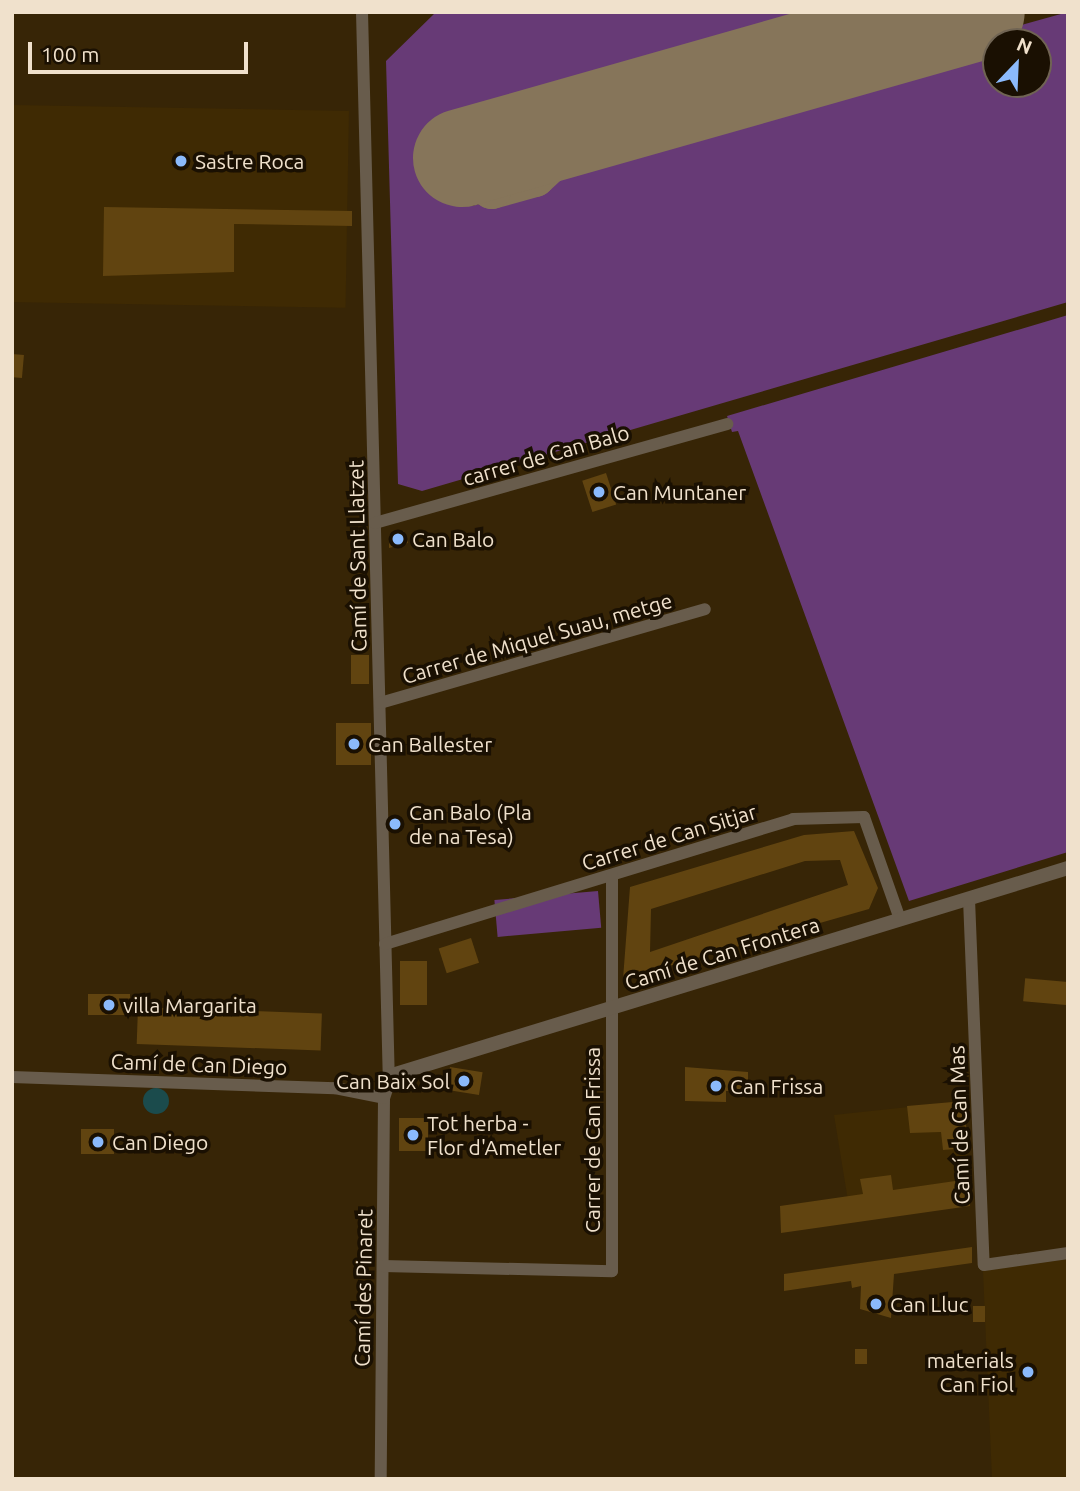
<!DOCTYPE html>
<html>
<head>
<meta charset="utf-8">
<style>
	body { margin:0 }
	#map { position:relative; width:1080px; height:1491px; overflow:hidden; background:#372506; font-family:Ubuntu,sans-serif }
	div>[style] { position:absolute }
	.built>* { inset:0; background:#3f2a03; transform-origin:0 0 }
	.green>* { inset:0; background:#673a76; transform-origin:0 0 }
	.water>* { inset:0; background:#1b4b4c }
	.round { border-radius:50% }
	.taxiway>* { height:40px; margin:-20px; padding:0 20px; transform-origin:20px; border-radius:20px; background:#86755a }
	.runway>* { height:98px; margin:-49px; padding:0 49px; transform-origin:49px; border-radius:49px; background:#86755a }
	.building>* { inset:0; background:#614410; transform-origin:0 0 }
	.minor>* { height:12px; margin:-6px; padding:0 6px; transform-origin:6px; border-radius:6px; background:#685c4c }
	.tertiary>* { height:14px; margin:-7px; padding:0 7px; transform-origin:7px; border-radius:7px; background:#685c4c }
	.dots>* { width:19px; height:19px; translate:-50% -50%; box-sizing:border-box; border:4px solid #1a1002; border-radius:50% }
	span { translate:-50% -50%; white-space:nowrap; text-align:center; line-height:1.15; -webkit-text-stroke:7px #1a1002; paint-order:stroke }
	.poi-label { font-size:21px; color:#f0e1cc }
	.left { translate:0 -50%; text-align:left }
	.right { translate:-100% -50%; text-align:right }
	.street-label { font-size:21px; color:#f0e1cc }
	.frame { position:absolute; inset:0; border:14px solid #f0e1cc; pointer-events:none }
	.north { position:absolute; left:982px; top:28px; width:70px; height:70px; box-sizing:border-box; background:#1a1002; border:2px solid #706453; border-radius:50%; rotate:23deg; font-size:19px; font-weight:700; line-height:28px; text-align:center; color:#f0e1cc }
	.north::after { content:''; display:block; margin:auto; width:24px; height:32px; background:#8bbafc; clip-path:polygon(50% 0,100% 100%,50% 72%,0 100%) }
	.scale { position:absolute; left:28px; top:42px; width:220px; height:32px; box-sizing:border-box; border:4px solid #f0e1cc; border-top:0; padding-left:9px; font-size:21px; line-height:24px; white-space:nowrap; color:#f0e1cc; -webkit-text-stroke:5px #1a1002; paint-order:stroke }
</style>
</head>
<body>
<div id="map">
	<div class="built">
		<div style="left:12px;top:105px;width:337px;height:197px;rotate:1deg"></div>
		<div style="clip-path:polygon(964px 1101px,969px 1193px,850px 1213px,834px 1115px)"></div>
		<div style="clip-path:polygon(1068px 1259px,1068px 1479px,992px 1479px,983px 1271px)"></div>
	</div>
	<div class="green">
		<div style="clip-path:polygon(evenodd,436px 12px,885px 12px,452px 136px,472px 206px,543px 185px,576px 150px,1068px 12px,1068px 302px,422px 491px,398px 484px,386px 61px,436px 12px,996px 42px,1038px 42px,1038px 84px,996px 84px,996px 42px)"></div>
		<div style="clip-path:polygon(1068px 315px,1068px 852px,909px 901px,738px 431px,732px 432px,727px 416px)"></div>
		<div style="left:598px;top:891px;width:37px;height:104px;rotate:85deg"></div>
	</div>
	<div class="water">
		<div class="round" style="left:143px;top:1088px;width:26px;height:26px"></div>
	</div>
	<div class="taxiway">
		<div style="left:592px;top:124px;width:78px;rotate:137.1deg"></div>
		<div style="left:535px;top:177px;width:45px;rotate:164.4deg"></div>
		<div style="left:492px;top:189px;width:28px;rotate:-145deg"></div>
		<div style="left:469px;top:173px;width:25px;rotate:-90deg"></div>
		<div style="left:469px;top:148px;width:19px;rotate:-43deg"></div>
		<div style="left:483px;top:135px;width:64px;rotate:0.9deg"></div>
		<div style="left:547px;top:136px;width:47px;rotate:-14.9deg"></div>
	</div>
	<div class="runway">
		<div style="left:462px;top:158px;width:534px;rotate:-15.86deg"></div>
	</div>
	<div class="building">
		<div style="clip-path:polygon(104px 207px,352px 211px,352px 226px,234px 224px,234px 272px,103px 276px)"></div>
		<div style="left:12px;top:354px;width:12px;height:23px;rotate:5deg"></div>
		<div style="left:606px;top:473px;width:33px;height:25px;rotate:72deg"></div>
		<div style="clip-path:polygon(404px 531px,408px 543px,389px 548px,389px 535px)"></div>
		<div style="left:351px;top:655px;width:18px;height:29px"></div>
		<div style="left:371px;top:723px;width:42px;height:35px;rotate:90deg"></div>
		<div style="clip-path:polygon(evenodd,854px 831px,878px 888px,869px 909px,623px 979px,630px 887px,804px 835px,854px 831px,840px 860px,848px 885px,650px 952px,651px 909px,805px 861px,840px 860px)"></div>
		<div style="left:471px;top:938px;width:26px;height:34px;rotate:72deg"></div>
		<div style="left:400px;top:961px;width:27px;height:44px"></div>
		<div style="left:1068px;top:982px;width:23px;height:43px;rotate:95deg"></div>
		<div style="left:88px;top:994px;width:42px;height:21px"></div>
		<div style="left:138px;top:1007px;width:184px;height:37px;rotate:2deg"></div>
		<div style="left:450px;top:1067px;width:33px;height:23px;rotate:9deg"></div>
		<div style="clip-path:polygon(685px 1067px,748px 1072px,748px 1091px,726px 1091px,726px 1102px,685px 1101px)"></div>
		<div style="clip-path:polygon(964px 1101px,968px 1148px,943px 1150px,941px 1132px,910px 1133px,907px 1106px)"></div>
		<div style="left:399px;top:1118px;width:29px;height:33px"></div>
		<div style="left:114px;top:1129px;width:25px;height:33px;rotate:90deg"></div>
		<div style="clip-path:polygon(891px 1175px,893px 1190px,969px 1179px,970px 1206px,781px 1233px,780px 1206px,863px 1194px,860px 1179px)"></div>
		<div style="clip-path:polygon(972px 1247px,972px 1263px,894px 1274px,891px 1318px,860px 1309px,861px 1286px,852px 1288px,851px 1281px,784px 1291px,784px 1274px)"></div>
		<div style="left:973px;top:1306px;width:12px;height:16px"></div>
		<div style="left:855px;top:1349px;width:12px;height:15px"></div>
	</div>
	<div class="minor">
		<div style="left:362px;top:12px;width:1071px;rotate:88.56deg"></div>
		<div style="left:389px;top:1083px;width:16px;rotate:108deg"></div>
		<div style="left:384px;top:1098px;width:381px;rotate:90.5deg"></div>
		<div style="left:375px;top:523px;width:366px;rotate:-15.7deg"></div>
		<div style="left:380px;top:703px;width:338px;rotate:-16.1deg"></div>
		<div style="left:969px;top:899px;width:366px;rotate:87.7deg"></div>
		<div style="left:984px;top:1265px;width:85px;rotate:-8.1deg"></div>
		<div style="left:385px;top:944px;width:427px;rotate:-17deg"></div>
		<div style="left:793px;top:819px;width:71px;rotate:-1.6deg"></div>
		<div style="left:864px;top:817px;width:108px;rotate:70.6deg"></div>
		<div style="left:12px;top:1077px;width:323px;rotate:2deg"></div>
		<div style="left:335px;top:1088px;width:50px;rotate:11.5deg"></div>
		<div style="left:383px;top:1266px;width:229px;rotate:1.3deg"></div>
		<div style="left:612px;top:1271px;width:396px;rotate:-90deg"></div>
	</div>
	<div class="tertiary">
		<div style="left:389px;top:1076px;width:710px;rotate:-17.03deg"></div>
	</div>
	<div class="dots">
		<div style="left:181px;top:161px;background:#8bbafc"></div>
		<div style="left:599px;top:492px;background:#8bbafc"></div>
		<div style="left:398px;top:539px;background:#8bbafc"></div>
		<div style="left:354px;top:744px;background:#8bbafc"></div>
		<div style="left:395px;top:824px;background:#8bbafc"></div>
		<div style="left:109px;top:1005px;background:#8bbafc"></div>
		<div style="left:464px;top:1081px;background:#8bbafc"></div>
		<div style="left:716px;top:1086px;background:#8bbafc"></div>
		<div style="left:413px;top:1135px;background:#8bbafc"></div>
		<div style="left:98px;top:1142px;background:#8bbafc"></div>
		<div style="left:876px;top:1304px;background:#8bbafc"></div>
		<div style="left:1028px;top:1372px;background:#8bbafc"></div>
	</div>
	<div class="poi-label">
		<span class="left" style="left:195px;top:161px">Sastre Roca</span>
		<span class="left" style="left:613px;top:492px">Can Muntaner</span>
		<span class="left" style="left:412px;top:539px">Can Balo</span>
		<span class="left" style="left:368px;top:744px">Can Ballester</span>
		<span class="left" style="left:409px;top:824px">Can Balo (Pla<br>de na Tesa)</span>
		<span class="left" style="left:123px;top:1005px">villa Margarita</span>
		<span class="right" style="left:450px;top:1081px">Can Baix Sol</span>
		<span class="left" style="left:730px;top:1086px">Can Frissa</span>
		<span class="left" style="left:427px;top:1135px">Tot herba -<br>Flor d'Ametler</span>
		<span class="left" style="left:112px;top:1142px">Can Diego</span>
		<span class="left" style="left:890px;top:1304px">Can Lluc</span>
		<span class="right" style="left:1014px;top:1372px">materials<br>Can Fiol</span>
	</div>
	<div class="street-label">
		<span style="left:546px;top:455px;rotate:-16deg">carrer de Can Balo</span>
		<span style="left:357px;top:556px;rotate:-91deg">Camí de Sant Llatzet</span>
		<span style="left:537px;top:638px;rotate:-16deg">Carrer de Miquel Suau, metge</span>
		<span style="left:669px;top:837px;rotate:-17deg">Carrer de Can Sitjar</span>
		<span style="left:722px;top:953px;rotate:-17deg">Camí de Can Frontera</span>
		<span style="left:199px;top:1064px;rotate:2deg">Camí de Can Diego</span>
		<span style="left:959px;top:1125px;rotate:-92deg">Camí de Can Mas</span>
		<span style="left:592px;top:1140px;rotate:-90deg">Carrer de Can Frissa</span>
		<span style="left:363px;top:1288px;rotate:-89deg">Camí des Pinaret</span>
	</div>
	<div class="frame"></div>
	<div class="north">N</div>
	<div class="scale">100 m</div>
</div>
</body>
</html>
